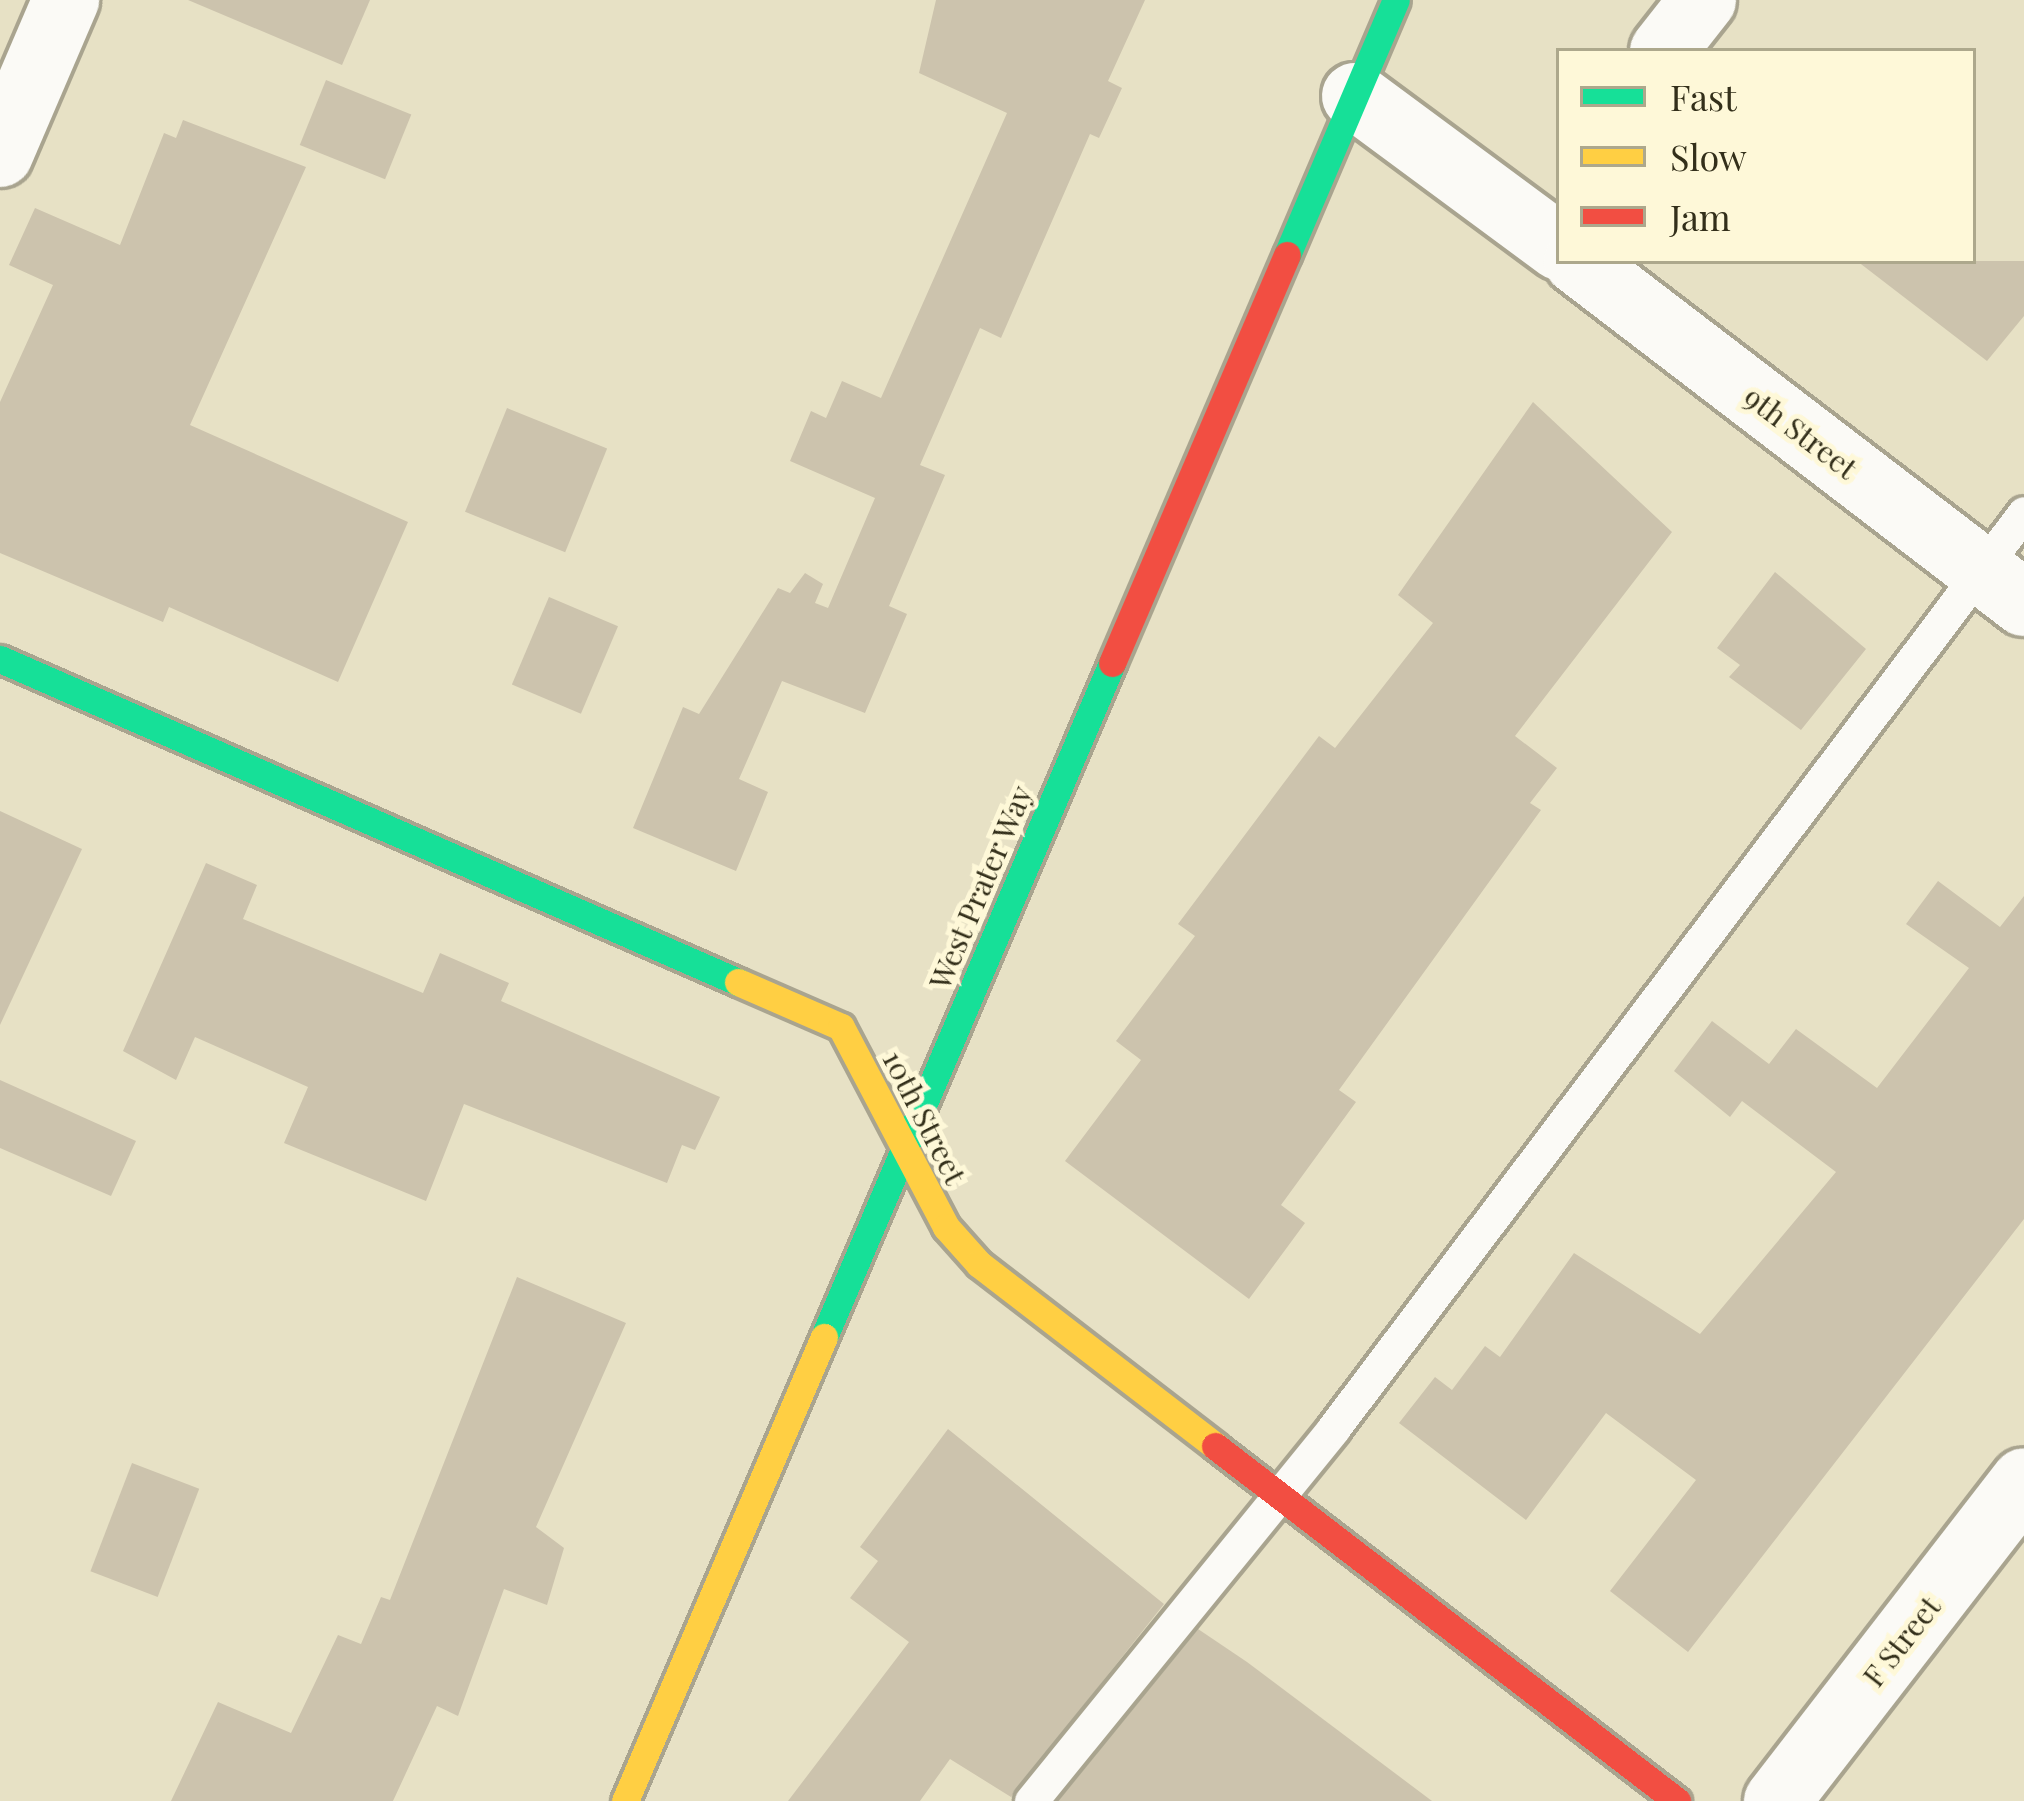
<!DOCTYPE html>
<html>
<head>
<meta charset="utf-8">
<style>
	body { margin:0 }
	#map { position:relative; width:2024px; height:1801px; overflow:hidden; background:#e7e1c5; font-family:"Playfair Display",serif }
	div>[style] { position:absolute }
	.building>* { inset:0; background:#ccc3ad; transform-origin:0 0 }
	.roads { filter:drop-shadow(3px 0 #a9a48f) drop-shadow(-3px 0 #a9a48f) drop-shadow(0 3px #a9a48f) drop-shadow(0 -3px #a9a48f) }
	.lane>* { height:33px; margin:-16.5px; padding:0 16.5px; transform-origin:16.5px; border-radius:16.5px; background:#fbfaf6 }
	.street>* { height:66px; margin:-33px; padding:0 33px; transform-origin:33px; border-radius:33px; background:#fbfaf6 }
	.fast>* { height:27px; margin:-13.5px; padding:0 13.5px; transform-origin:13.5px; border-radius:13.5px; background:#16e098 }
	.slow>* { height:27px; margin:-13.5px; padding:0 13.5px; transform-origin:13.5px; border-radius:13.5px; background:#ffcf43 }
	.jam>* { height:27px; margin:-13.5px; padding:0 13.5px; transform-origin:13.5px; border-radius:13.5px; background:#f24e42 }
	span { translate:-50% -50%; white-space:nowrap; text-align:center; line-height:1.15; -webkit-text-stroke:10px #fef8d8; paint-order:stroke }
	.street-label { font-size:30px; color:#332f1a }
	.legend { position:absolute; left:1556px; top:48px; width:420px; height:216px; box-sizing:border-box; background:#fef8d8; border:3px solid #ada88c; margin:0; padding:15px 21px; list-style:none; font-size:36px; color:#332f1a }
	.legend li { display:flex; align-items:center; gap:24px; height:60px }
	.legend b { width:60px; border:3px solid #ada88c }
</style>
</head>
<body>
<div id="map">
	<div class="building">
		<div style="clip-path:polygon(188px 0,370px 0,342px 65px)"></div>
		<div style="clip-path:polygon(936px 0,1145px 0,1108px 81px,1122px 88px,1099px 138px,1090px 134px,1001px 338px,980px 328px,920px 465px,945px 475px,889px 606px,907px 614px,865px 713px,782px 681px,739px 779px,768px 792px,736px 871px,633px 828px,683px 707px,699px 714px,778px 588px,790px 593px,805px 573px,823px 584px,815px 603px,828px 608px,875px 498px,790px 461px,811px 411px,826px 418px,842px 381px,881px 398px,1007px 113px,919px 73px)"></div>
		<div style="left:326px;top:80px;width:92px;height:70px;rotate:22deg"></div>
		<div style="clip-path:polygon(183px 120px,306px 167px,190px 425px,408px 522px,338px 682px,169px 607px,163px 622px,0 553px,0 402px,53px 285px,9px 265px,35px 208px,120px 245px,164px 133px,176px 138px)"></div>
		<div style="clip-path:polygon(1857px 261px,2024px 261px,2024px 316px,1987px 361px)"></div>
		<div style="clip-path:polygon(1533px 402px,1672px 532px,1515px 736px,1557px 768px,1530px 803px,1541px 810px,1339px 1090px,1356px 1102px,1281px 1205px,1305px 1223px,1249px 1299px,1065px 1161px,1141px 1060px,1116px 1041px,1195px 936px,1178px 924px,1319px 736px,1335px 748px,1433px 623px,1398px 595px)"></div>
		<div style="left:507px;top:408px;width:108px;height:112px;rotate:22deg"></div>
		<div style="clip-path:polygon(1775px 572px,1866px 649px,1801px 730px,1729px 677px,1740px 665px,1717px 648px)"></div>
		<div style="left:549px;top:597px;width:75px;height:95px;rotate:23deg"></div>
		<div style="clip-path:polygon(0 811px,82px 849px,0 1025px)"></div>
		<div style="clip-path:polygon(206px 863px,257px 885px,243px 919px,423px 993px,440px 953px,509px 983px,501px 1001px,720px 1097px,695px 1150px,682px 1145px,667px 1183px,464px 1104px,426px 1201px,284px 1143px,308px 1087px,195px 1037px,176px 1080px,123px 1051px)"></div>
		<div style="clip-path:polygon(1938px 881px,2000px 927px,2024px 896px,2024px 1219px,1688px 1652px,1610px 1591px,1696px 1480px,1606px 1413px,1526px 1520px,1399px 1423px,1435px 1377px,1452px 1390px,1485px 1346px,1500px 1357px,1574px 1253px,1700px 1334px,1836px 1172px,1742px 1101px,1730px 1117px,1674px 1071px,1712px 1021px,1769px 1064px,1796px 1029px,1877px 1088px,1969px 968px,1906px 924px)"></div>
		<div style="clip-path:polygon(0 1080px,136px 1141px,111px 1196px,0 1148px)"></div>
		<div style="clip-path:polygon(517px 1277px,626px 1323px,536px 1527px,564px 1548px,547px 1605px,504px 1589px,458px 1716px,437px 1706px,393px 1801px,171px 1801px,218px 1702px,291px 1733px,338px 1635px,361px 1644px,381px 1597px,390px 1600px)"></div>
		<div style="clip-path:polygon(948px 1429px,1164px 1604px,1011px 1797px,950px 1759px,920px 1801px,788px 1801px,909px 1642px,850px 1598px,878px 1561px,860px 1547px)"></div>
		<div style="left:132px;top:1463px;width:72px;height:116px;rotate:21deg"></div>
		<div style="clip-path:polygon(1198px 1629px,1247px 1662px,1432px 1801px,1058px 1801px)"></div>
	</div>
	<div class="roads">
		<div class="lane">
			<div style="left:1031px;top:1801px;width:479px;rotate:-50.9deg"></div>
			<div style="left:1333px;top:1429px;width:1147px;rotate:-52.97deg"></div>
		</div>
		<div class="street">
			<div style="left:1663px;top:51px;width:65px;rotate:-51.9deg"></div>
			<div style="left:1355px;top:96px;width:254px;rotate:36.5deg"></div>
			<div style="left:0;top:154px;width:168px;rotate:-66.8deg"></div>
			<div style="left:1577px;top:261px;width:563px;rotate:37.42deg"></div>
			<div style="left:1777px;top:1801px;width:404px;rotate:-52.3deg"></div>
		</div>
		<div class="fast">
			<div style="left:1287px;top:255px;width:277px;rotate:-66.9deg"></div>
			<div style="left:0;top:659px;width:806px;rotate:23.64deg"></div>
			<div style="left:824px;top:1337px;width:733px;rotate:-66.86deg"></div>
		</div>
		<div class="slow">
			<div style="left:738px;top:982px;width:112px;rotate:23.6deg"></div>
			<div style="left:841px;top:1027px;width:226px;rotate:62.3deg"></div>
			<div style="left:946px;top:1227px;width:50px;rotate:48.3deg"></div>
			<div style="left:979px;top:1264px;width:298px;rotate:37.6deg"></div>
			<div style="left:625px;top:1801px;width:505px;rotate:-66.79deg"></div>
		</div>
		<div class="jam">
			<div style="left:1112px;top:663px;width:444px;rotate:-66.8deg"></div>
			<div style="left:1215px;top:1446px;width:583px;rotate:37.54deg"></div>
		</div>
	</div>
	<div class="street-label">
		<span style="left:1801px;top:432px;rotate:37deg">9th Street</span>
		<span style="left:980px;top:887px;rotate:-67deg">West Prater Way</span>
		<span style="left:925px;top:1117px;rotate:63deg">10th Street</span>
		<span style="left:1901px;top:1641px;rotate:-52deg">F Street</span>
	</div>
	<ul class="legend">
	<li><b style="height:15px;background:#16e098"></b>Fast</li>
	<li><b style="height:15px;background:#ffcf43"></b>Slow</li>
	<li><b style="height:15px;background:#f24e42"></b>Jam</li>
	</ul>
</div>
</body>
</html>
